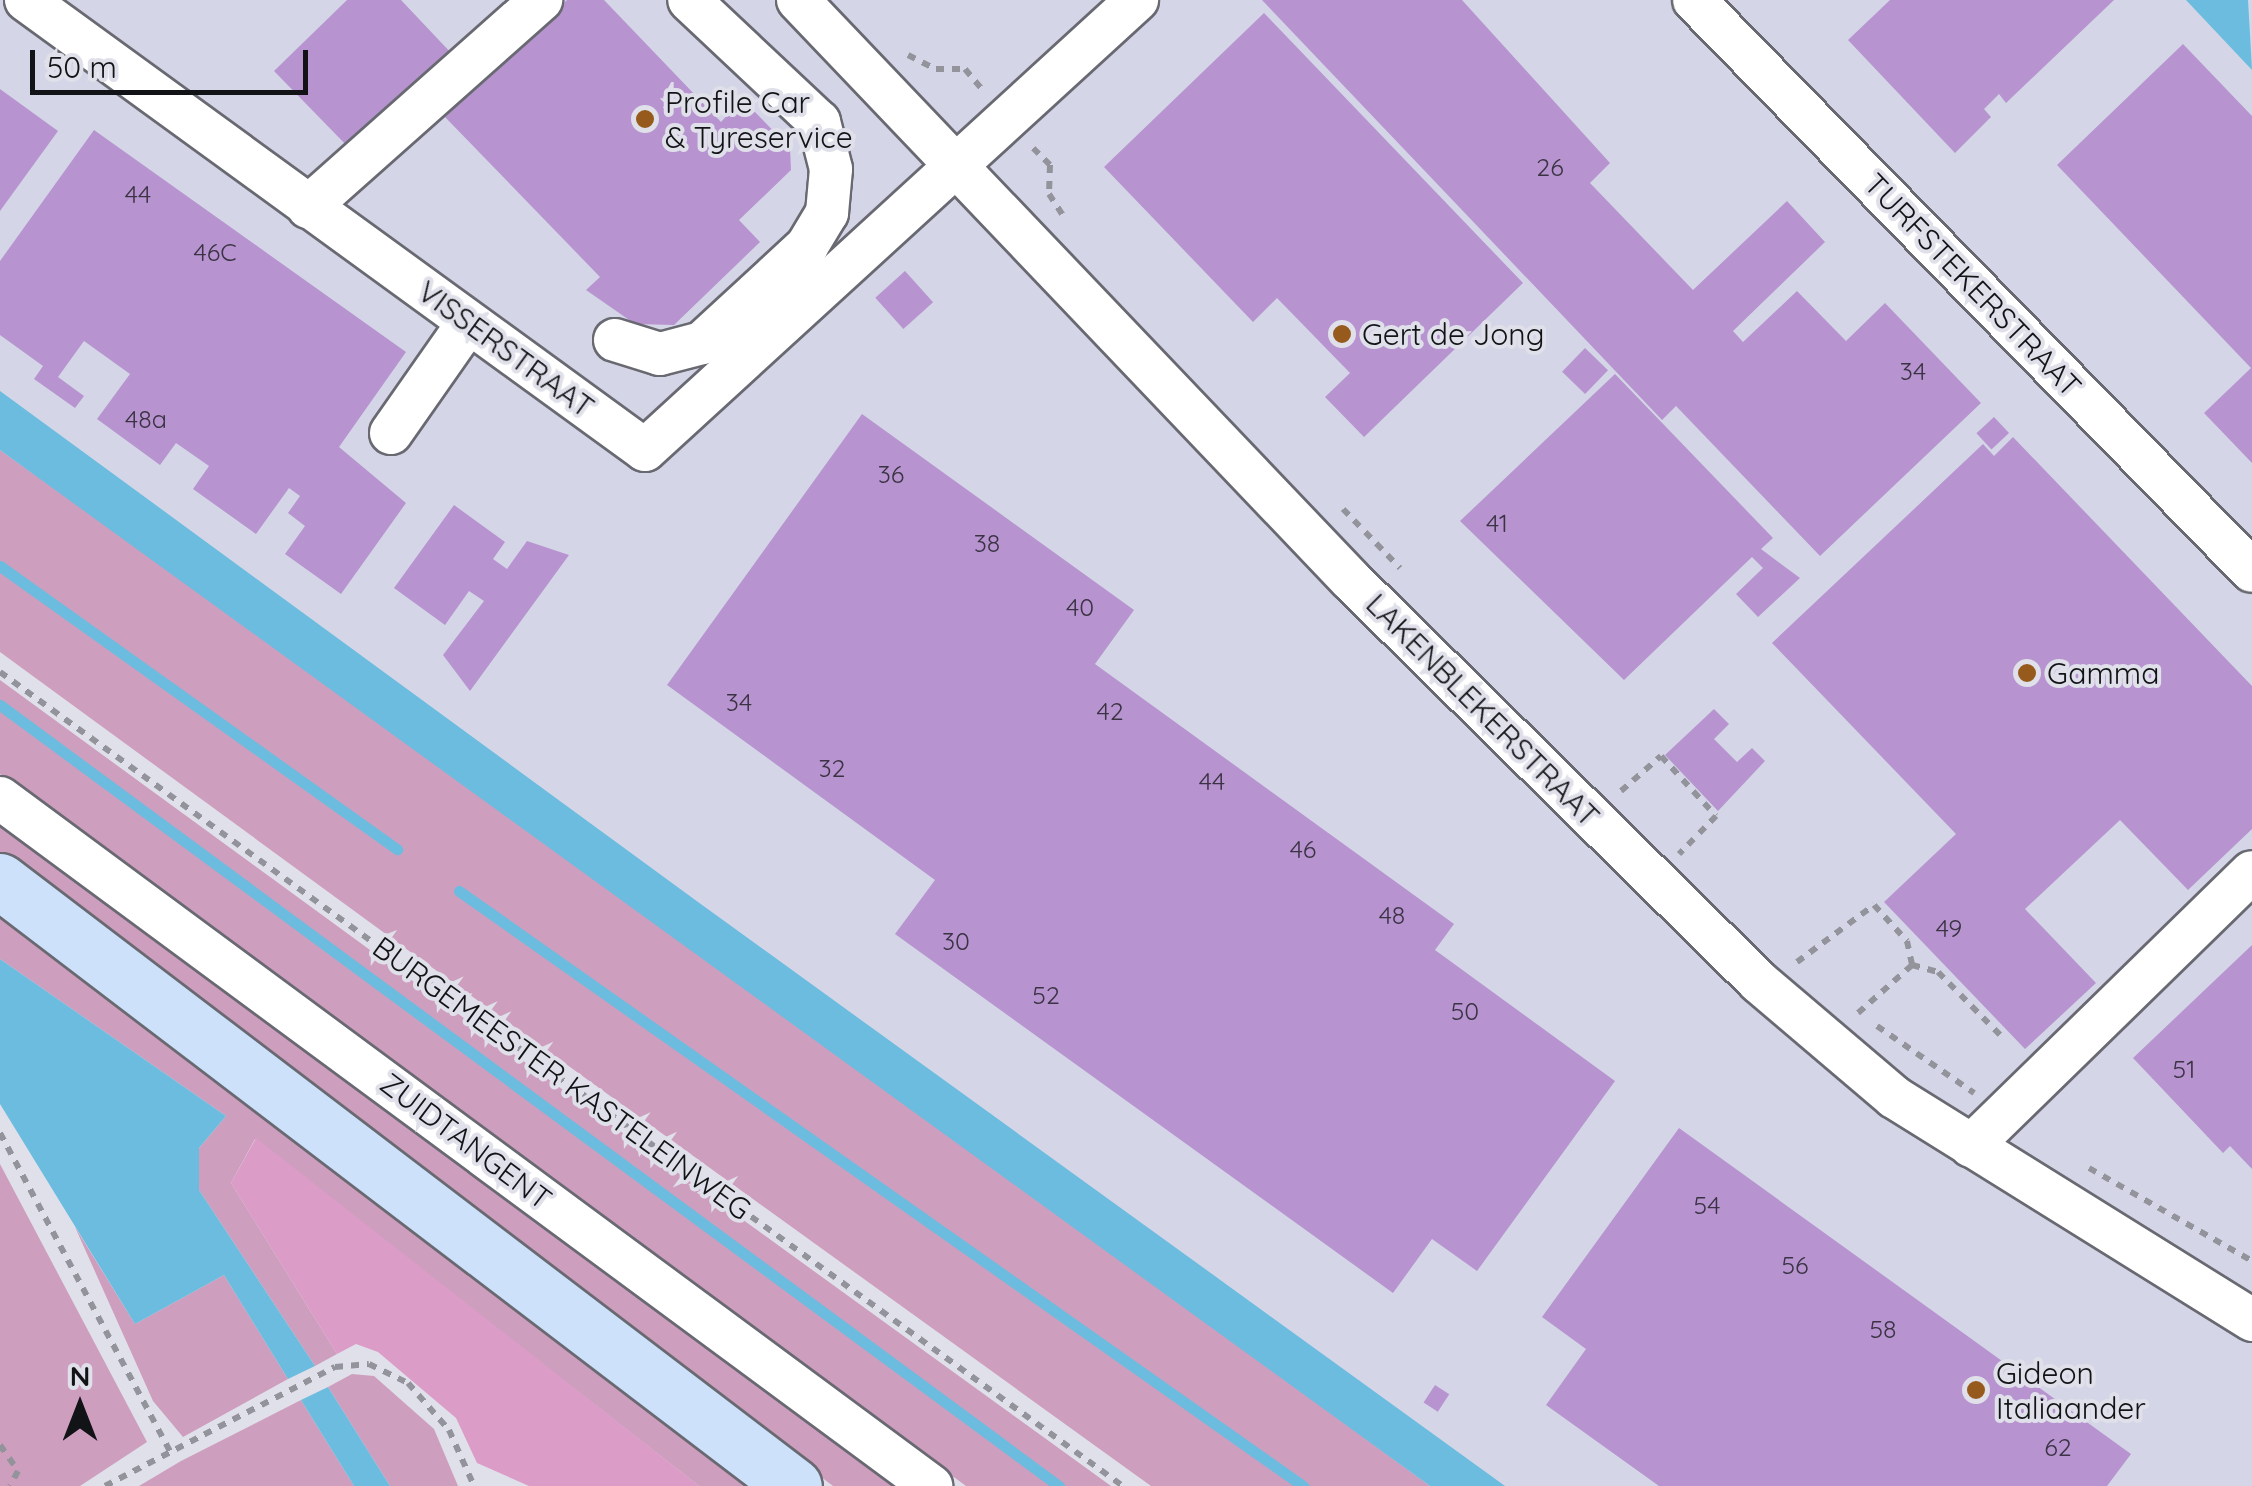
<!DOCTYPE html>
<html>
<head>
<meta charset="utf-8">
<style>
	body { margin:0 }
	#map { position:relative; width:2252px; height:1486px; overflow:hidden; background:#e0e0ea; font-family:Quicksand,sans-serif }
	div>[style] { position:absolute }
	.built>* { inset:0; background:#d4d5e6 }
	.green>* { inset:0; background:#ce9ebe }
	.forest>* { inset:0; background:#db9cc7 }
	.water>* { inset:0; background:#6cbcdf }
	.stream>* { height:11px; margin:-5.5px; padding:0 5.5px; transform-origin:5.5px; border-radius:5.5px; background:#6cbcdf }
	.building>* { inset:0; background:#b794d0; transform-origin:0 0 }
	.path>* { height:6px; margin-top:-3px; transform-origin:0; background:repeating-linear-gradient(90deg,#93949b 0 8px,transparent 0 16px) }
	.roads { filter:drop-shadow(2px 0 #696972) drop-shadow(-2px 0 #696972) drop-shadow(0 2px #696972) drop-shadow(0 -2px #696972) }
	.minor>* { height:42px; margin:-21px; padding:0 21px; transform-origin:21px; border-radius:21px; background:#fff }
	.major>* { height:55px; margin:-27.5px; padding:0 27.5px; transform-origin:27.5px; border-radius:27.5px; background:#cde1fb }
	.dots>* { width:28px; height:28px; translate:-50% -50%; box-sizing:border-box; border:5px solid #e0e0ea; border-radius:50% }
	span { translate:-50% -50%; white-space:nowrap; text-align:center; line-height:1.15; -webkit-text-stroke:8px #e0e0ea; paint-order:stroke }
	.number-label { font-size:25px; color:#3b3344 }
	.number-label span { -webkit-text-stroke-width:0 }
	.poi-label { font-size:30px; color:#121316 }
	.left { translate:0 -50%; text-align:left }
	.street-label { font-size:30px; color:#121316 }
	.north { position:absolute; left:30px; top:1356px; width:100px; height:100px; -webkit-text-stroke:8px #e0e0ea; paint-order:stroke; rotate:0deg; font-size:28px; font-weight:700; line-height:40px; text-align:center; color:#121316 }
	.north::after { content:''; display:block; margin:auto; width:35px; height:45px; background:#121316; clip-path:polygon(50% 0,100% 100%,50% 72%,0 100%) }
	.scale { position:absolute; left:30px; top:50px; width:278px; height:45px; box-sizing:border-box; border:5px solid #121316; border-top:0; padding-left:12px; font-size:30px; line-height:35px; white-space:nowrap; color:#121316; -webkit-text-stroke:8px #e0e0ea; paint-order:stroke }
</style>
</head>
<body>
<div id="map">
	<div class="built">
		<div style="clip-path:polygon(0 0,2252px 0,2252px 1486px,1494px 1486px,0 409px)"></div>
	</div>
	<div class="green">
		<div style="clip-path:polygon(0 450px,574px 859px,1430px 1486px,1151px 1486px,405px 948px,0 652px)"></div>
		<div style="clip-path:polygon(0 680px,392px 966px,1111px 1486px,966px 1486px,0 774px)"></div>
		<div style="clip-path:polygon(0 823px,899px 1486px,833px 1486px,0 859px)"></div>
		<div style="clip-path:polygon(0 909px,769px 1486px,699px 1486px,255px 1139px,231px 1183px,337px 1354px,315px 1366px,199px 1190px,199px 1148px,226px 1116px,0 959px)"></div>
		<div style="clip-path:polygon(0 1164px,147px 1442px,80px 1486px,0 1486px)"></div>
		<div style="clip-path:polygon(75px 1227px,135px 1324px,224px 1275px,288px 1379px,183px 1437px,153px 1401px)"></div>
		<div style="clip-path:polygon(352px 1374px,374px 1376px,434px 1429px,458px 1486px,390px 1486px,328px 1387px)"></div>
		<div style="clip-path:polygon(301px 1400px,354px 1486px,139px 1486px,181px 1461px)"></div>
	</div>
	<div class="forest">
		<div style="clip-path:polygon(256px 1138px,699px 1486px,529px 1486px,477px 1463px,456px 1418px,378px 1352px,356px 1344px,337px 1354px,231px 1183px)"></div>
	</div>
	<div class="water">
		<div style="clip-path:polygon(2186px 0,2248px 0,2252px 70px)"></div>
		<div style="clip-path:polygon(0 391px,698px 902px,1505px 1486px,1430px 1486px,0 450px)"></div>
		<div style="clip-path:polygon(0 959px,226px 1116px,199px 1148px,199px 1190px,315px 1366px,288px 1379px,224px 1275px,135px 1324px,0 1104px)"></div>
		<div style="clip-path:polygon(328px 1387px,390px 1486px,354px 1486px,301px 1400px)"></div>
	</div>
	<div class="stream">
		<div style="left:0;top:566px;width:488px;rotate:35.5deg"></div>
		<div style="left:0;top:705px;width:1316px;rotate:36.41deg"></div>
		<div style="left:459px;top:891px;width:1033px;rotate:35.18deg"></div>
	</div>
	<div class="building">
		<div style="clip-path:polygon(347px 0,401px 0,453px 55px,352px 151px,274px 71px)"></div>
		<div style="clip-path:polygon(567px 0,604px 0,721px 122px,733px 109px,755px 112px,790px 148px,791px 170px,739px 220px,760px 242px,674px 325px,635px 324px,586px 290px,600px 277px,445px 117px)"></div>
		<div style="clip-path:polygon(1262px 0,1462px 0,1610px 163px,1590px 183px,1693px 290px,1787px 201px,1825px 242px,1733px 331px,1743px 342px,1797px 291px,1846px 341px,1885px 303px,1981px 403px,1820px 556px,1676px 406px,1662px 420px)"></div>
		<div style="clip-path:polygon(1890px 0,2114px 0,2006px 103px,1999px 94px,1984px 109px,1991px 117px,1955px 153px,1848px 40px)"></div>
		<div style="clip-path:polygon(1264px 13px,1523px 283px,1364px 437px,1325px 397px,1350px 373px,1277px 298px,1253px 322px,1104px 167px)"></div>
		<div style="clip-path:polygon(2183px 44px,2252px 116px,2252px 463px,2204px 413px,2251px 368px,2057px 165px)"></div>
		<div style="clip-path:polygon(0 89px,58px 131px,0 211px)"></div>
		<div style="clip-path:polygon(94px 130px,406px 352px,339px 447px,406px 503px,341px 594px,285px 554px,305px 526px,288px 513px,300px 496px,289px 488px,256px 534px,193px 489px,209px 466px,176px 443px,160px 465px,97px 419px,130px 374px,84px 341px,58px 377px,84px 396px,75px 408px,34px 379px,43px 366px,0 335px,0 261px)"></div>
		<div style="left:905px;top:271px;width:42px;height:40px;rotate:48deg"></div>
		<div style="left:1585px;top:348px;width:32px;height:33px;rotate:44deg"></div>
		<div style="clip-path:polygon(1615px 374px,1773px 538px,1761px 549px,1800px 578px,1758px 617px,1736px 594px,1763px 568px,1752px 557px,1624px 680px,1460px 521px)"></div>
		<div style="clip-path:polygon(862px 414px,1134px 610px,1095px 664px,1454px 924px,1435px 950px,1615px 1081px,1477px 1271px,1432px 1239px,1393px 1293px,895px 934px,935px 880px,667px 685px)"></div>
		<div style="left:1994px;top:417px;width:22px;height:24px;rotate:47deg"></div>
		<div style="clip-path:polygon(2013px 437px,2252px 686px,2252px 829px,2188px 890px,2120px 820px,2025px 909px,2096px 983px,2025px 1049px,1884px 902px,1956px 834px,1772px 643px,1983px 444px,1994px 456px)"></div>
		<div style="clip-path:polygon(454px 505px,505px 542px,493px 559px,507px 569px,527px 541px,569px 555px,470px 691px,443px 655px,484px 601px,469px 591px,445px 625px,394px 588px)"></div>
		<div style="clip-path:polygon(1714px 709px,1729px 724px,1714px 739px,1737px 762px,1752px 748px,1765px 761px,1718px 811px,1665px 755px)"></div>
		<div style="clip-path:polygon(2252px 945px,2252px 1169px,2230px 1146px,2223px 1153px,2133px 1058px)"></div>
		<div style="clip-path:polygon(1679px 1128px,2131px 1454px,2107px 1486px,1659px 1486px,1546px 1405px,1586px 1349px,1542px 1317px)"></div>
		<div style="left:1435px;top:1385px;width:17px;height:21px;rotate:33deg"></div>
	</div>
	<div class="path">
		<div style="left:908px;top:55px;width:31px;rotate:27deg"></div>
		<div style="left:936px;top:69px;width:29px"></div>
		<div style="left:965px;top:69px;width:26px;rotate:50deg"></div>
		<div style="left:1033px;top:148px;width:24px;rotate:45deg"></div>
		<div style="left:1050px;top:165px;width:29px;rotate:92deg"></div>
		<div style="left:1049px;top:194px;width:30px;rotate:57deg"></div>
		<div style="left:1343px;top:509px;width:82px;rotate:46deg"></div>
		<div style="left:0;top:672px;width:1387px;rotate:35.94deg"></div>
		<div style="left:1621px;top:791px;width:53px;rotate:-41.2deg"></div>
		<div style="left:1661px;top:756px;width:81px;rotate:47.5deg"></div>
		<div style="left:1716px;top:816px;width:53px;rotate:134.2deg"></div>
		<div style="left:1797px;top:962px;width:96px;rotate:-36.5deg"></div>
		<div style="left:1874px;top:905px;width:49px;rotate:47.5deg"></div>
		<div style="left:1907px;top:941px;width:25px;rotate:78deg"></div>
		<div style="left:1858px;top:1013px;width:72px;rotate:-41.6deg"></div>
		<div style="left:1912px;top:965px;width:27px;rotate:15deg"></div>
		<div style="left:1938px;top:972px;width:93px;rotate:45.4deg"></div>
		<div style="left:1877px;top:1026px;width:118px;rotate:34.6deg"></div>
		<div style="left:0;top:1133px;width:361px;rotate:61.9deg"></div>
		<div style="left:2089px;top:1168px;width:188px;rotate:29.7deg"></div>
		<div style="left:0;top:1445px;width:32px;rotate:55deg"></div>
		<div style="left:18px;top:1471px;width:17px;rotate:118deg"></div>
		<div style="left:105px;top:1486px;width:259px;rotate:-27.4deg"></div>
		<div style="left:335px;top:1367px;width:34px;rotate:-5deg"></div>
		<div style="left:369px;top:1364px;width:43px;rotate:26deg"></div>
		<div style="left:408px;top:1383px;width:62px;rotate:48.9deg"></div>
		<div style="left:449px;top:1430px;width:61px;rotate:65.9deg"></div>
	</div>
	<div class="roads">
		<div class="minor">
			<div style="left:26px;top:0;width:765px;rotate:36.02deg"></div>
			<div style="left:645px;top:450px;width:667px;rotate:-42.45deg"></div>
			<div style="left:798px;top:0;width:801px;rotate:46.37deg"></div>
			<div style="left:1351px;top:580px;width:573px;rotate:44.58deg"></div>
			<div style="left:1759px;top:982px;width:177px;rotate:40.4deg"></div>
			<div style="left:1894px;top:1097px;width:422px;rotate:31.9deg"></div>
			<div style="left:1694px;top:0;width:798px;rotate:45.66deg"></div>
			<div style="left:308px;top:207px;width:312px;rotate:-41.6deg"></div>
			<div style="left:615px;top:340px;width:47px;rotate:17.3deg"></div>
			<div style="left:660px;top:354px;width:43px;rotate:-14.7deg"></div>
			<div style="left:702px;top:343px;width:143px;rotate:-42.7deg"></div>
			<div style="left:807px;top:246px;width:39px;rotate:-59deg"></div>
			<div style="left:827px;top:213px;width:44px;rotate:-84.8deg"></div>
			<div style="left:831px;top:169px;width:49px;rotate:-104.3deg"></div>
			<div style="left:819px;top:122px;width:178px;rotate:-136.8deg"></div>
			<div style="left:391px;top:433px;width:134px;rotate:-55deg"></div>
			<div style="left:0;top:798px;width:1158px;rotate:36.46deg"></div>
			<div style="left:1971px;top:1146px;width:392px;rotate:-44.3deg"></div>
		</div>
		<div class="major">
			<div style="left:0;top:881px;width:998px;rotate:37.31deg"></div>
		</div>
	</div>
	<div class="dots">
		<div style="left:645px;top:119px;background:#975a1d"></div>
		<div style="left:1342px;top:334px;background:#975a1d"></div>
		<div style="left:2027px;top:673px;background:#975a1d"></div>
		<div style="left:1976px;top:1390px;background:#975a1d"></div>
	</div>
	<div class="number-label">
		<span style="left:1550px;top:167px">26</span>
		<span style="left:138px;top:194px">44</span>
		<span style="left:215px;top:252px">46C</span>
		<span style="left:1913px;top:371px">34</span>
		<span style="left:146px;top:419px">48a</span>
		<span style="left:891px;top:474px">36</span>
		<span style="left:1497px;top:523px">41</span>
		<span style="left:987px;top:543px">38</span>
		<span style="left:1080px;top:607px">40</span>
		<span style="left:739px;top:702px">34</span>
		<span style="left:1110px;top:711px">42</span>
		<span style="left:832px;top:768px">32</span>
		<span style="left:1212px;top:781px">44</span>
		<span style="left:1303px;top:849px">46</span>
		<span style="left:1392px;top:915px">48</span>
		<span style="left:1949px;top:928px">49</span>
		<span style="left:956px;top:941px">30</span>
		<span style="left:1046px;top:995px">52</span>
		<span style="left:1465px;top:1011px">50</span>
		<span style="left:2184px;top:1069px">51</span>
		<span style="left:1707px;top:1205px">54</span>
		<span style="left:1795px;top:1265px">56</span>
		<span style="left:1883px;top:1329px">58</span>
		<span style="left:2058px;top:1447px">62</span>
	</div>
	<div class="poi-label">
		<span class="left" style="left:665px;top:119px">Profile Car<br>&amp; Tyreservice</span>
		<span class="left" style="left:1362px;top:334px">Gert de Jong</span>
		<span class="left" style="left:2047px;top:673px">Gamma</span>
		<span class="left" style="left:1996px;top:1390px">Gideon<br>Italiaander</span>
	</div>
	<div class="street-label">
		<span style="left:1973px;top:285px;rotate:46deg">TURFSTEKERSTRAAT</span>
		<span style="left:506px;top:349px;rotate:36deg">VISSERSTRAAT</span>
		<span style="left:1483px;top:710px;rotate:45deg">LAKENBLEKERSTRAAT</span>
		<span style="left:562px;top:1078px;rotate:36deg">BURGEMEESTER KASTELEINWEG</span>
		<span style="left:466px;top:1141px;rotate:37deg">ZUIDTANGENT</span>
	</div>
	<div class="north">N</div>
	<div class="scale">50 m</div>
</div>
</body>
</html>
